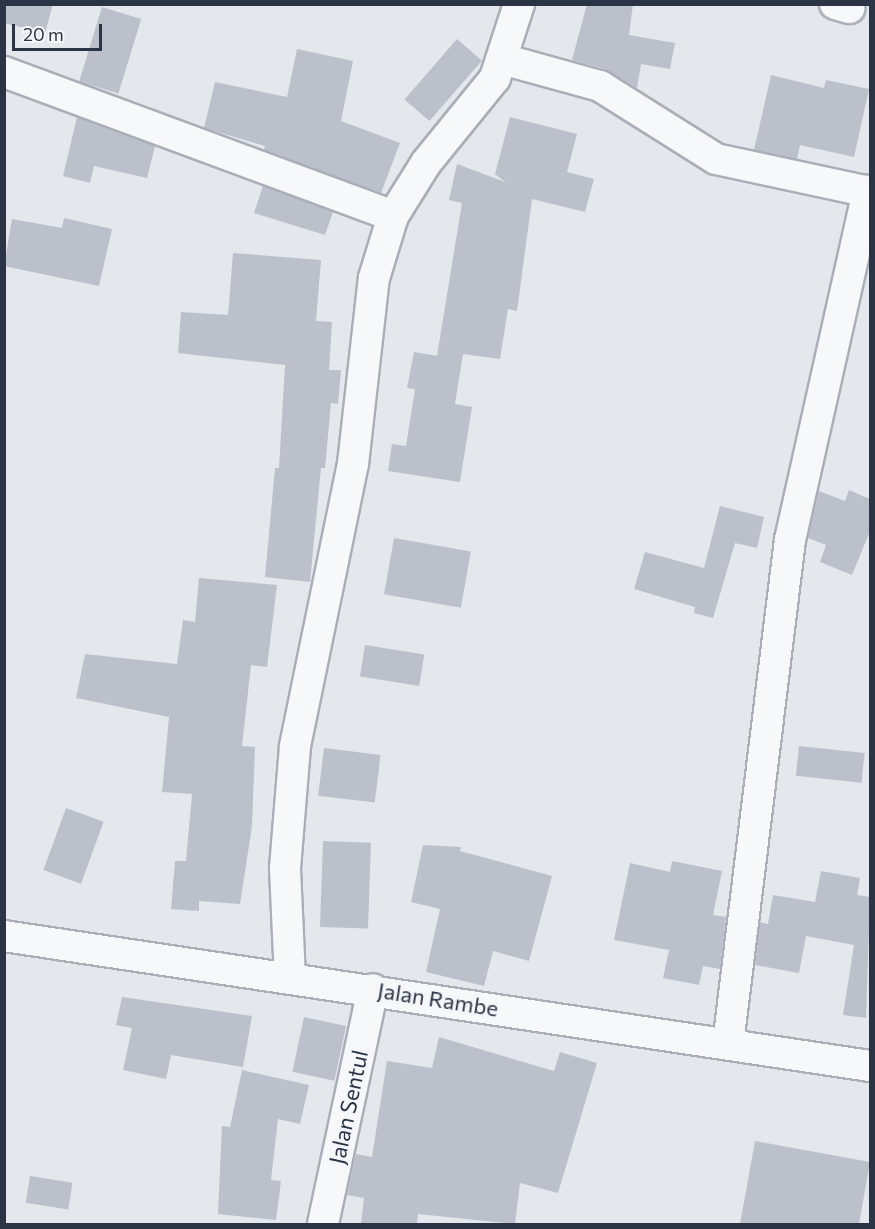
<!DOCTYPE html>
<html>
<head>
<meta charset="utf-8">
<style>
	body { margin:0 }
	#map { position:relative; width:875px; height:1229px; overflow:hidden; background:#e4e7ec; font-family:Commissioner,sans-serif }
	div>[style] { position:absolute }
	.building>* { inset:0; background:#bbc0ca; transform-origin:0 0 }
	.roads { filter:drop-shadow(2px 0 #a9aeb7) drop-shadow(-2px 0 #a9aeb7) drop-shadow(0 2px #a9aeb7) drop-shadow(0 -2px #a9aeb7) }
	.minor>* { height:30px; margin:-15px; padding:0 15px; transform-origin:15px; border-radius:15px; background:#f7f8fa }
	span { translate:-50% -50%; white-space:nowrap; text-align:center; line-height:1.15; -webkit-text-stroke:6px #f4f6f9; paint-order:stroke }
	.street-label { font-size:22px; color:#2b3445 }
	.frame { position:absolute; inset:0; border:6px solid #2b3445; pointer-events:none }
	.scale { position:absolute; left:12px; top:24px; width:90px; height:27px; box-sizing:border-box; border:3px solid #2b3445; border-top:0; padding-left:8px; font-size:18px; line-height:21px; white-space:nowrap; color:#2b3445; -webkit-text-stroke:4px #f4f6f9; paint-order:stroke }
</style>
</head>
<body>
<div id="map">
	<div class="building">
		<div style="clip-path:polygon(4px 4px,53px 4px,45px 33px,4px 23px)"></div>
		<div style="clip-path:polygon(587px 4px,633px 4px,629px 35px,675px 43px,670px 69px,641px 64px,637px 88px,605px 69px,572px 60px)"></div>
		<div style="left:102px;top:7px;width:41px;height:78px;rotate:17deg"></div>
		<div style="left:457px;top:39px;width:33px;height:80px;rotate:41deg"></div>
		<div style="clip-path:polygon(297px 49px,353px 61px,341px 121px,400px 143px,381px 193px,264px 150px,265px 146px,204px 128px,215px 82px,287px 97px)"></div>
		<div style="clip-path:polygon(771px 75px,824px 88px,826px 80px,869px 89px,854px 157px,800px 145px,797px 159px,754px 150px)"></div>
		<div style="clip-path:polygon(77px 117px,155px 146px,147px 178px,94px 166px,90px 183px,63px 176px)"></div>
		<div style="clip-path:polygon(510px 117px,577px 134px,567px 172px,594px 179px,585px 212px,532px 199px,517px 311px,508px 309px,500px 359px,463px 354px,455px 404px,472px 407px,460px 482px,388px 471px,392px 444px,406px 446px,415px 389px,407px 388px,414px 352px,437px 356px,462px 203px,449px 200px,457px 164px,505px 182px,495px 174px)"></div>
		<div style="clip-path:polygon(263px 186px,333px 212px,325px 235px,254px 213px)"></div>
		<div style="clip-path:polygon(64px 218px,112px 229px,99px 286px,4px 266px,12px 219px,62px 228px)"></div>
		<div style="clip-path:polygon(233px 253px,321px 260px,316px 321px,332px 322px,329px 370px,341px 370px,338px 404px,331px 403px,325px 468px,321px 468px,310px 582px,265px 577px,275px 468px,279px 468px,285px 365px,178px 353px,181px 312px,228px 315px)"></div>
		<div style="clip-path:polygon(849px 490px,870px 499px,870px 531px,852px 575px,820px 562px,826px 545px,808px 538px,819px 491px,845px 501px)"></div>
		<div style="clip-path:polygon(720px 506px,764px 517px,757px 548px,735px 543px,713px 618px,694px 613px,695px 607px,634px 589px,645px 552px,704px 568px)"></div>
		<div style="left:394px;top:538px;width:78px;height:57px;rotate:10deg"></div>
		<div style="clip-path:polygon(199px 578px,277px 585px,267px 667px,251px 665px,242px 746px,255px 747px,252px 826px,240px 904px,199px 901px,199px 911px,171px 909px,175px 861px,186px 861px,192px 794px,162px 792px,169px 717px,76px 698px,85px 654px,177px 664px,183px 620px,195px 622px)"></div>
		<div style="left:365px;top:645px;width:60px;height:32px;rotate:9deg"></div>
		<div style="left:799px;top:746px;width:66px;height:30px;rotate:6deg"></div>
		<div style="left:324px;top:748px;width:57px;height:48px;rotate:7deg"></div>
		<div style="left:66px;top:808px;width:40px;height:66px;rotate:20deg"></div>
		<div style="left:323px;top:841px;width:48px;height:86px;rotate:2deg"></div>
		<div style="clip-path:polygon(423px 845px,461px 847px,460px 851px,552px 876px,529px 961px,493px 951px,484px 986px,426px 972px,440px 909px,411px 902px)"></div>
		<div style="clip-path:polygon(672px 861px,722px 871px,713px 915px,726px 917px,720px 969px,703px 966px,699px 985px,663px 978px,669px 950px,614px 940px,630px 863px,670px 872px)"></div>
		<div style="clip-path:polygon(821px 871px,860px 878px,857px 895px,870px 897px,866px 1018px,843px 1015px,854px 945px,806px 936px,799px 973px,755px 965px,760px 922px,768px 924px,773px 895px,815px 902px)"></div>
		<div style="clip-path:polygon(122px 997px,252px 1016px,243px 1067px,171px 1055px,166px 1079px,123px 1070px,132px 1028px,116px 1025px)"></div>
		<div style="left:304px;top:1017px;width:43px;height:56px;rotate:12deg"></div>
		<div style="clip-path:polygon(439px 1037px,554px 1071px,560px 1052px,597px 1063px,558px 1193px,520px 1183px,515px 1224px,418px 1214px,417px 1224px,361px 1224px,364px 1198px,347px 1195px,356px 1154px,372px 1157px,387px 1061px,432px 1068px)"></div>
		<div style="clip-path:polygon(242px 1070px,309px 1085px,300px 1124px,278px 1119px,271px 1180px,281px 1181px,276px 1220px,218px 1214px,222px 1126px,230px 1127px)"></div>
		<div style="clip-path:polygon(755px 1141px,870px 1162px,859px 1224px,740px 1224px)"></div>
		<div style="left:30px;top:1176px;width:43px;height:27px;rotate:9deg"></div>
	</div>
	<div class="roads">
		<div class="minor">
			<div style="left:835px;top:4px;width:15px;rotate:16deg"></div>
			<div style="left:502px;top:59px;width:102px;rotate:15.4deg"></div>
			<div style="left:600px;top:86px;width:137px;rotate:32.2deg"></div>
			<div style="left:716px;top:159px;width:157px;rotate:12.1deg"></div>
			<div style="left:4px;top:72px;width:415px;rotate:20.3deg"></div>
			<div style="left:4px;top:936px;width:876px;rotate:8.54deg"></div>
			<div style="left:290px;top:979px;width:111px;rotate:-92.6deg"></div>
			<div style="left:285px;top:868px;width:122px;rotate:-85.3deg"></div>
			<div style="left:295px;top:746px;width:288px;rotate:-78.4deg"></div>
			<div style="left:353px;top:464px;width:187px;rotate:-83.6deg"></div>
			<div style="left:374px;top:278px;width:65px;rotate:-73deg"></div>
			<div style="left:393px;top:216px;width:62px;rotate:-58.1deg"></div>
			<div style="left:426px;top:163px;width:109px;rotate:-50.9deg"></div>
			<div style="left:495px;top:78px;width:78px;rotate:-72deg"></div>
			<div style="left:728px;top:1044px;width:508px;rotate:-82.99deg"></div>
			<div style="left:790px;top:540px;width:358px;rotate:-77.4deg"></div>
			<div style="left:323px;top:1224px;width:240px;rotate:-78deg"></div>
		</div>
	</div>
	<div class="street-label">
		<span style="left:438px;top:999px;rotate:9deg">Jalan Rambe</span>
		<span style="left:348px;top:1107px;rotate:-78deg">Jalan Sentul</span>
	</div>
	<div class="frame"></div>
	<div class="scale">20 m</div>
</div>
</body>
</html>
